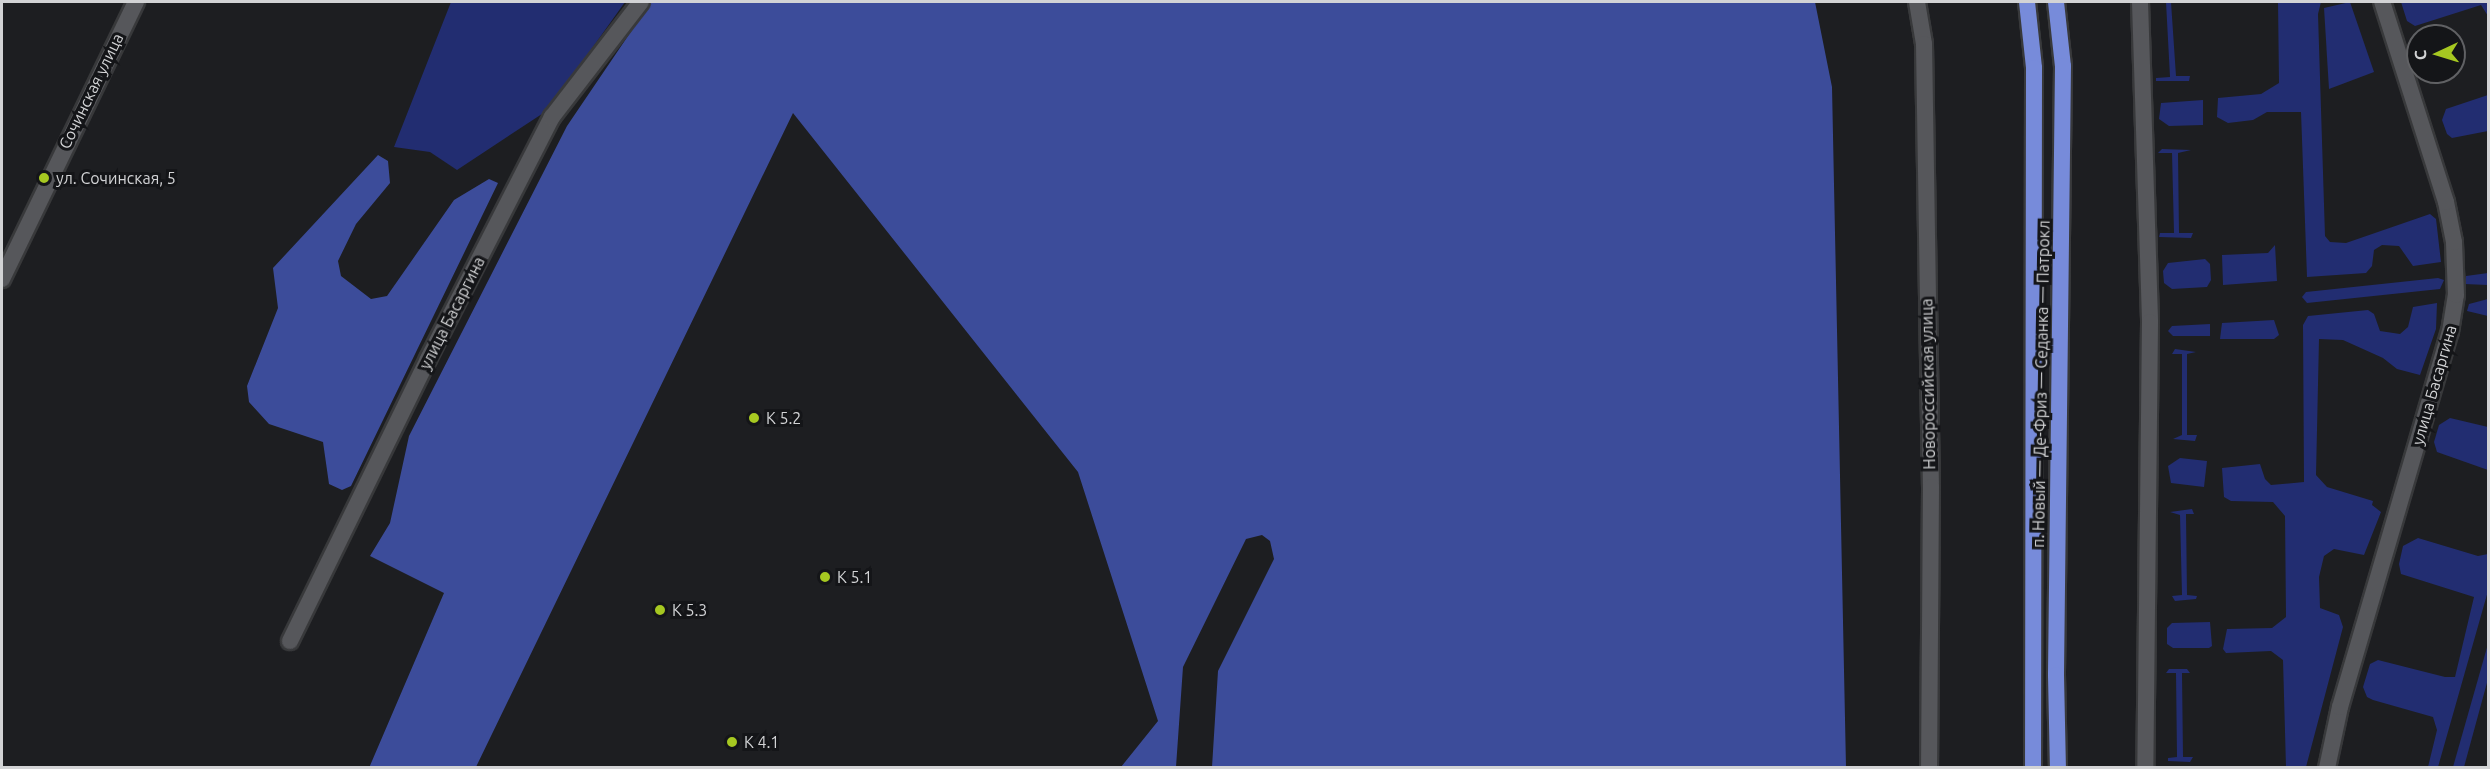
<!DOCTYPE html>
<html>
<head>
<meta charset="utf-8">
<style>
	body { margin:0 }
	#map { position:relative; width:2490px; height:769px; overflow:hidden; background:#1d1e21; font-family:Ubuntu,sans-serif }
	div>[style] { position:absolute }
	.green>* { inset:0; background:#222d71 }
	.forest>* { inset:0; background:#3c4c9a }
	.roads { filter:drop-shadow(2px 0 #38393b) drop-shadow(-2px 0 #38393b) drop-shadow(0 2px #38393b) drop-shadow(0 -2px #38393b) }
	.minor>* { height:16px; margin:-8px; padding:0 8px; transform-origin:8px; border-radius:8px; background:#56575b }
	.tertiary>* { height:16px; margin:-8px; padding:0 8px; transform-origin:8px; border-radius:8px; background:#56575b }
	.trunk>* { height:16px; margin:-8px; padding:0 8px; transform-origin:8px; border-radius:8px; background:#778bda }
	.dots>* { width:16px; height:16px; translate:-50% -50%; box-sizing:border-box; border:3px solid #141518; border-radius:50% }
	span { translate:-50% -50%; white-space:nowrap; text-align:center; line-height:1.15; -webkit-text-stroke:6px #141518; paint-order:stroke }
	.street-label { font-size:16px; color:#d2d3d5 }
	.poi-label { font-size:16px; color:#d2d3d5 }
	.left { translate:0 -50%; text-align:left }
	.frame { position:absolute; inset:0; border:3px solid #d2d3d5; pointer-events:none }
	.north { position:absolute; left:2406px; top:24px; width:60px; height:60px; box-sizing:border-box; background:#141518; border:2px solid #606164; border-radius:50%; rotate:266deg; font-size:16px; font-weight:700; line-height:24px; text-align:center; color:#d2d3d5 }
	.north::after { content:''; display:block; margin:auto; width:21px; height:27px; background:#a6c821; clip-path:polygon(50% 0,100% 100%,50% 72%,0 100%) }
</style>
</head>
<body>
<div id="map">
	<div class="green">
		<div style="clip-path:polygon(451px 2px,625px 2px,548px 110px,457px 170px,430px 152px,394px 147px)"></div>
		<div style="clip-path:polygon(2166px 2px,2171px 2px,2176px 76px,2190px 76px,2189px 81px,2156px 81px,2156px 78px,2170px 77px)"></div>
		<div style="clip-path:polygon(2278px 2px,2321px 2px,2318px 14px,2325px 236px,2330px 242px,2346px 243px,2430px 214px,2436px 219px,2441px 262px,2413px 266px,2399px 246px,2382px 245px,2374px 250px,2372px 266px,2366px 273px,2307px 277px,2301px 112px,2267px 112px,2253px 120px,2228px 123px,2217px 117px,2218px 98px,2261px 94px,2279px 83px)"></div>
		<div style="clip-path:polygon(2350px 2px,2374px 72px,2329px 89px,2324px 8px)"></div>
		<div style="clip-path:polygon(2401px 2px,2488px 2px,2488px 16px,2481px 5px,2415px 26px,2407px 21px)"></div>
		<div style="clip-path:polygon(2488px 95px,2488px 131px,2452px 138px,2447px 134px,2442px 120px,2446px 109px)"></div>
		<div style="clip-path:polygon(2203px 100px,2203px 125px,2169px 126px,2159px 119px,2161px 103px)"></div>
		<div style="clip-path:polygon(2162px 149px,2191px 150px,2178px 153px,2179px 233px,2193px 233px,2191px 238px,2159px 237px,2160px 233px,2174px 233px,2172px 153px,2158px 153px)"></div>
		<div style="clip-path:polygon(2275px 245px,2277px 281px,2223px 285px,2222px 255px,2268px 253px)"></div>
		<div style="clip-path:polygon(2205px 259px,2210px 264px,2211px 280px,2207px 287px,2172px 289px,2164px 283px,2163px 271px,2168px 263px)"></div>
		<div style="clip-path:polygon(2488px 273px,2488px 285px,2464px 284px,2466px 276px)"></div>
		<div style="clip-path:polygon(2438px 278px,2444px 280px,2440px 289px,2307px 303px,2302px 297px,2306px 292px)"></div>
		<div style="clip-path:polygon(2488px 299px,2488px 316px,2467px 311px,2469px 304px)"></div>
		<div style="clip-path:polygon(2437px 303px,2436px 329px,2420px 375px,2397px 369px,2383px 358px,2343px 340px,2319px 339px,2316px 475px,2327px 487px,2373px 501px,2372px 505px,2381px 512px,2364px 555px,2334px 549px,2324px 556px,2319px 577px,2320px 608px,2339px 615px,2343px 627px,2306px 767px,2286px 767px,2283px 660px,2271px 651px,2226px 653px,2223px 649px,2227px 629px,2272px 628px,2286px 617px,2285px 516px,2273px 502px,2231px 501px,2224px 497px,2222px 468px,2260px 464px,2265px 479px,2271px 485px,2304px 482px,2303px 325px,2308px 316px,2368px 310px,2374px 314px,2380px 331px,2400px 334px,2408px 327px,2413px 307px)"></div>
		<div style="clip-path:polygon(2274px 320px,2279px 335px,2274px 339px,2220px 339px,2222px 323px)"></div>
		<div style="clip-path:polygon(2210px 324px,2210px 336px,2173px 336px,2168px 331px,2172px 326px)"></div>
		<div style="clip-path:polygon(2175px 349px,2196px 352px,2187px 354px,2187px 435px,2197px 435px,2195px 441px,2173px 439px,2182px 435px,2182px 354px,2172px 354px)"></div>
		<div style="clip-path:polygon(2450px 418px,2488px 427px,2488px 470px,2437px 452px,2434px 442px,2439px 425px)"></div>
		<div style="clip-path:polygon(2180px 458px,2207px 461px,2204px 487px,2171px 483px,2168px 466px)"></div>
		<div style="clip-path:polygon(2192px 509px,2194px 514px,2186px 514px,2187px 595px,2197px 596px,2196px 599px,2175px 601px,2172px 596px,2182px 595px,2180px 515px,2170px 512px)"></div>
		<div style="clip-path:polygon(2418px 538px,2478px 556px,2488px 554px,2488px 591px,2438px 767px,2428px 767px,2437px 730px,2433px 717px,2373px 700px,2367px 697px,2363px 687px,2370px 664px,2378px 660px,2445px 677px,2455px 677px,2474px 597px,2401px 574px,2399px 564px,2403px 546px)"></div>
		<div style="clip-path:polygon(2210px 622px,2212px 646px,2209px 648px,2173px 648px,2167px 644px,2167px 628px,2172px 623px)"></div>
		<div style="clip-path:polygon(2488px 644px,2488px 679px,2464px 767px,2453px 767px)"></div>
		<div style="clip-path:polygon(2169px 669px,2187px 669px,2190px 673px,2182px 673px,2183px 757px,2193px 757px,2190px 762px,2168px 761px,2168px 758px,2177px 757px,2176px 673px,2166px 673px)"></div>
	</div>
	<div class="forest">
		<div style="clip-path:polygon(651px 2px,1815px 2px,1832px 87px,1846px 767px,1212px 767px,1218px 671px,1274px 559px,1270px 541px,1262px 535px,1246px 539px,1183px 667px,1176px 767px,1121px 767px,1158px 721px,1078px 472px,793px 113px,476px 767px,369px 768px,444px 593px,370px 556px,390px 523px,409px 436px,567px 126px)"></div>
		<div style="clip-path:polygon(378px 155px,388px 161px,390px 183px,356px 224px,338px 261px,341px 276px,371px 299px,387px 296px,454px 200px,489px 179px,498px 183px,351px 486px,342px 490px,329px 484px,323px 442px,269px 424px,249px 402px,247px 386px,278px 308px,273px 268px)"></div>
	</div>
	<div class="roads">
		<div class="minor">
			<div style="left:1917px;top:2px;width:43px;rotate:80.5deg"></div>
			<div style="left:1924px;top:44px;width:443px;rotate:89.1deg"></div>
			<div style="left:1931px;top:487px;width:281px;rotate:90.4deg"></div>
			<div style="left:2140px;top:2px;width:320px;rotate:88.2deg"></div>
			<div style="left:2150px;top:322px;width:446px;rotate:90.6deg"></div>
			<div style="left:290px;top:641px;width:314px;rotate:-63.9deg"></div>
			<div style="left:428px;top:359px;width:272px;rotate:-62.9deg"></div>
			<div style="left:552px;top:117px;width:145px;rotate:-52.3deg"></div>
			<div style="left:2327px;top:768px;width:62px;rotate:-78deg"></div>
			<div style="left:2340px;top:707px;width:391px;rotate:-73.7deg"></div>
			<div style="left:2450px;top:332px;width:37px;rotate:-81deg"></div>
			<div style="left:2456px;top:295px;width:53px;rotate:-92.2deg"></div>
			<div style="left:2454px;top:242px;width:41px;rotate:-101.3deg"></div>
			<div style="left:2446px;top:202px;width:210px;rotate:-107.7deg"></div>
		</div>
		<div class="tertiary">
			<div style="left:2px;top:279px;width:308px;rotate:-64.2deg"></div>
		</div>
		<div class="trunk">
			<div style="left:2027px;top:2px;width:66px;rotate:83.9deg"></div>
			<div style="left:2034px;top:68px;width:700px;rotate:90.08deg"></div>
			<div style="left:2056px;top:2px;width:64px;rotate:83.8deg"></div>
			<div style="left:2063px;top:66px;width:609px;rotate:90.66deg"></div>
			<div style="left:2056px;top:675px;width:93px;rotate:88.8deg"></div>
		</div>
	</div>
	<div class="dots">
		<div style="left:44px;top:178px;background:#a6c821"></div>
		<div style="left:754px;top:418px;background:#a6c821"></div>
		<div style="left:825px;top:577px;background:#a6c821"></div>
		<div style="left:660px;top:610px;background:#a6c821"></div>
		<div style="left:732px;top:742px;background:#a6c821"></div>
	</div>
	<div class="street-label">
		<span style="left:91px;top:91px;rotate:-64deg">Сочинская улица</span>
		<span style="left:452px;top:313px;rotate:-63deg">улица Басаргина</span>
		<span style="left:1928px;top:384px;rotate:-91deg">Новороссийская улица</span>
		<span style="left:2041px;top:384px;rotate:-89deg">п. Новый — Де-Фриз — Седанка — Патрокл</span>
		<span style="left:2434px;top:385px;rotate:-74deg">улица Басаргина</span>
	</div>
	<div class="poi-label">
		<span class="left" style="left:56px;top:178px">ул. Сочинская, 5</span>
		<span class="left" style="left:766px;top:418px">К 5.2</span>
		<span class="left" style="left:837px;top:577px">К 5.1</span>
		<span class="left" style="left:672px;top:610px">К 5.3</span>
		<span class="left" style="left:744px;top:742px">К 4.1</span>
	</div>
	<div class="frame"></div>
	<div class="north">С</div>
</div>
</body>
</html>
